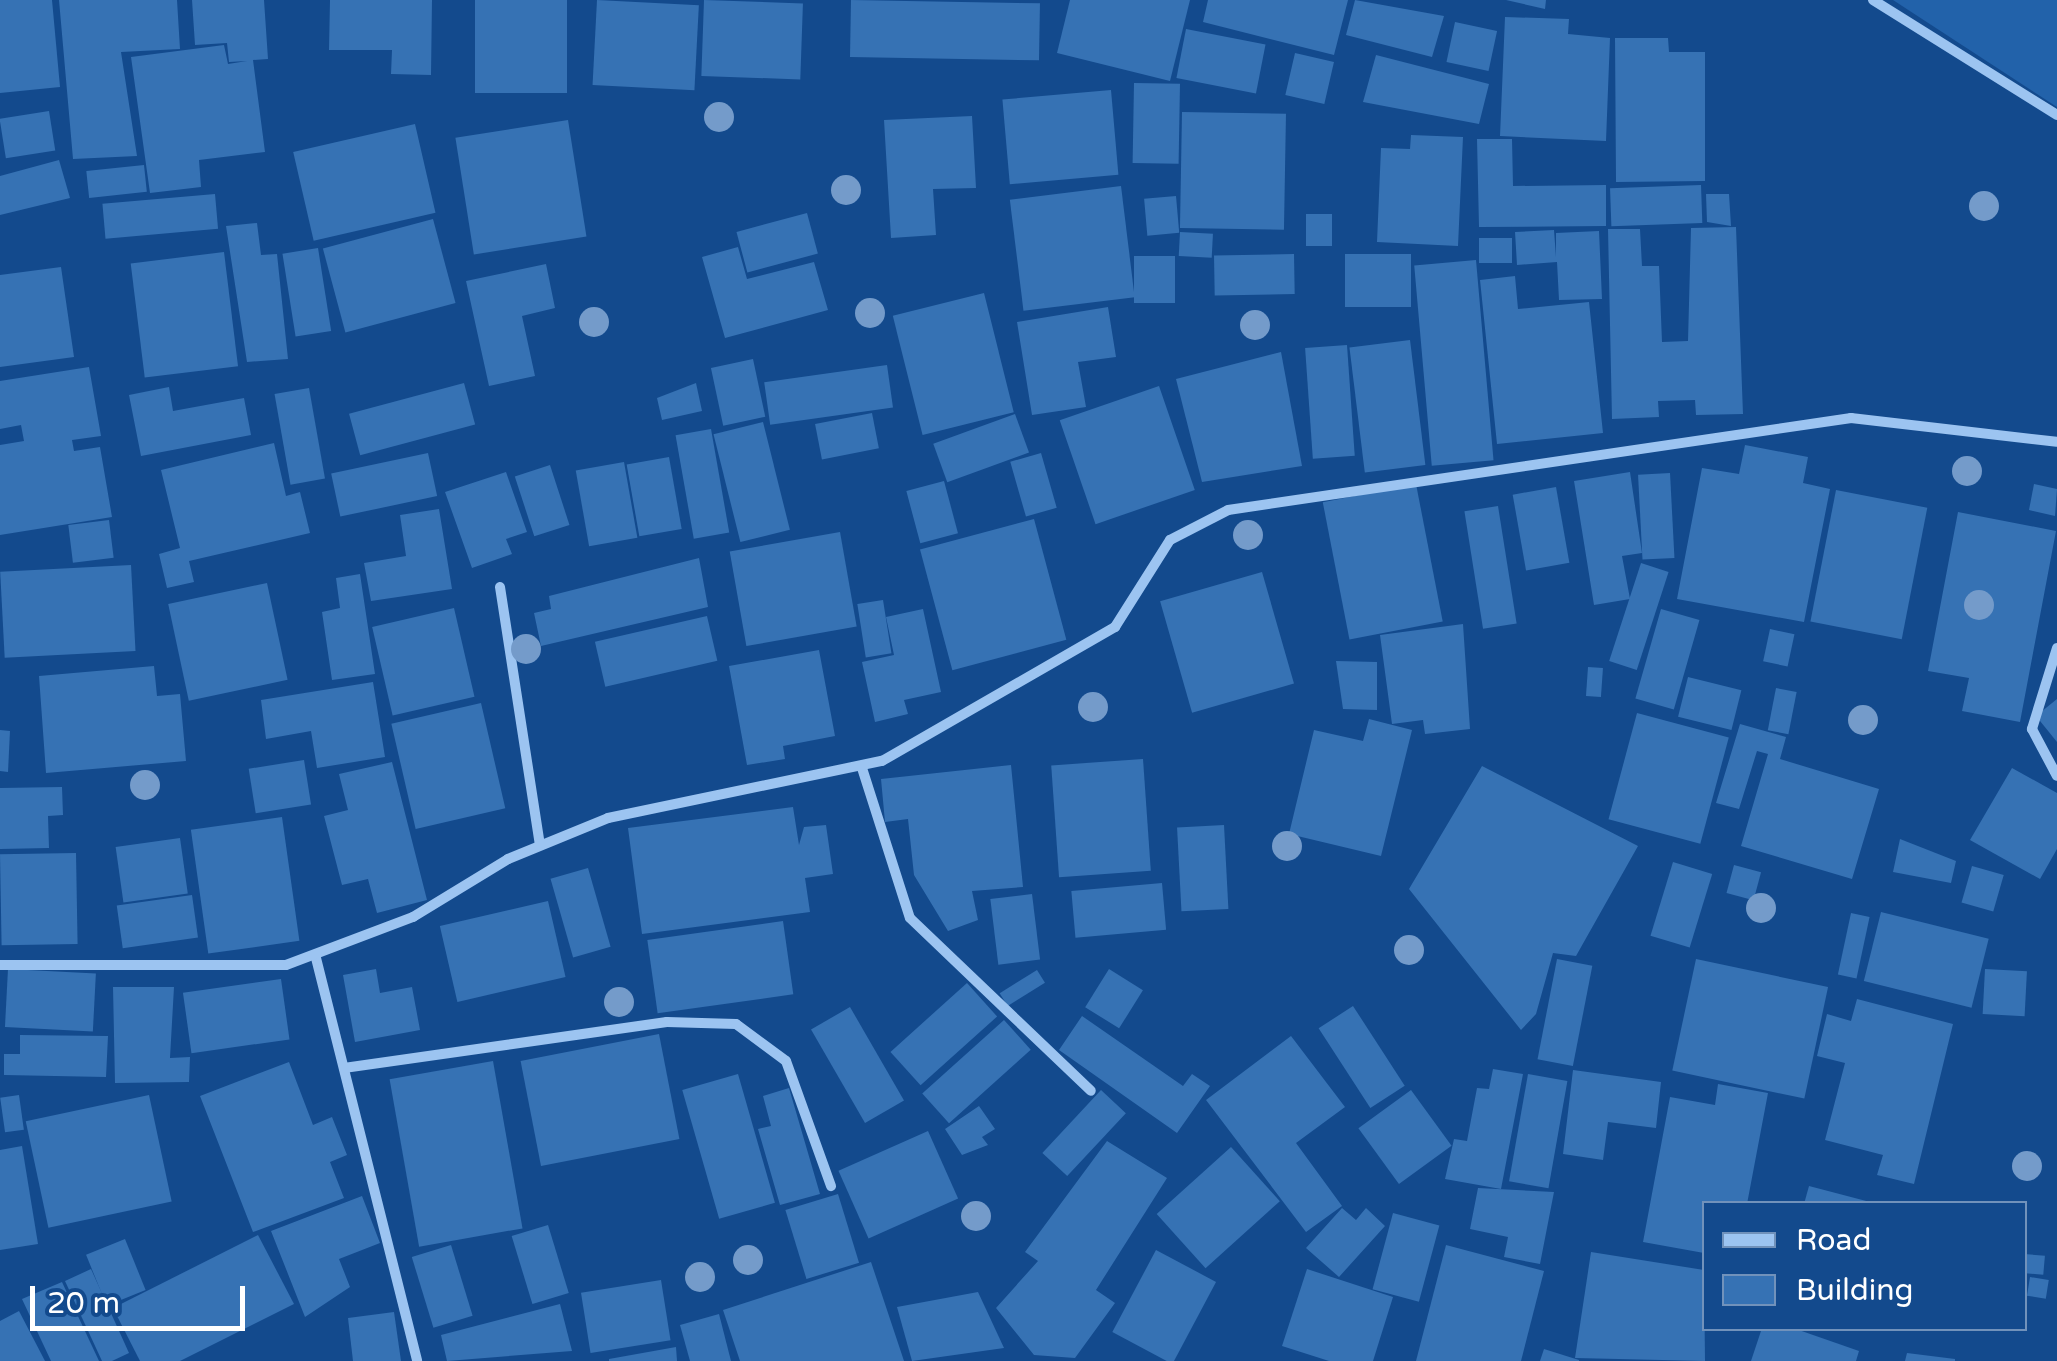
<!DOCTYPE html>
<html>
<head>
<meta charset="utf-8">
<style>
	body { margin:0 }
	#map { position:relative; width:2057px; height:1361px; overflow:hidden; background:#134a8d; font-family:"Varela Round",sans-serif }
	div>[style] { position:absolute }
	.green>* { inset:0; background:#2262aa }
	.building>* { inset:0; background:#3672b4; transform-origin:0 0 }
	.minor>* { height:10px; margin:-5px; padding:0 5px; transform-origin:5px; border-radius:5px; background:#9cc4f1 }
	.trees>* { width:30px; height:30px; margin:-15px; border-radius:50%; background:#749bca }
	span { translate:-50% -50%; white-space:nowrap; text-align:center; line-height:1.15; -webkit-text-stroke:10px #134a8d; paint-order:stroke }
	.legend { position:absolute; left:1702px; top:1201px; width:325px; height:130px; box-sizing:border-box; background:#134a8d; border:2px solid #7192bb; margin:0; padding:12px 18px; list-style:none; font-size:30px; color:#fff }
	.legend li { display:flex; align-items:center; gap:20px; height:50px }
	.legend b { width:50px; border:2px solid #7192bb }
	.scale { position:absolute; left:30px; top:1286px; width:215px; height:45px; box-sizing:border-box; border:5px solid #fff; border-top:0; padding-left:12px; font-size:30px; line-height:35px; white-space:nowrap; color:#fff; -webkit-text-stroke:8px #134a8d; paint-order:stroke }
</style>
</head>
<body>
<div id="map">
	<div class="green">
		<div style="clip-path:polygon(1893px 0,2057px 0,2057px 107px)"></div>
	</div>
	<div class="building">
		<div style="clip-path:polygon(0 0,52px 0,60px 87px,0 93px)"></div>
		<div style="clip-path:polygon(59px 0,177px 0,180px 49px,121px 52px,137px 156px,73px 159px)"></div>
		<div style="clip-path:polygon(192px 0,264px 0,268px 59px,253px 60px,265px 152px,199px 160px,201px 187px,150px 193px,131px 57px,224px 45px,228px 64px,247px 61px,229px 62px,227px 43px,195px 45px)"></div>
		<div style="clip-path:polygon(330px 0,432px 0,431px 75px,391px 74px,392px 50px,329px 50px)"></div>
		<div style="left:475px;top:0;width:92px;height:93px"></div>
		<div style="left:597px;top:0;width:102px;height:85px;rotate:3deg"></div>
		<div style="left:704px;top:0;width:99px;height:76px;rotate:2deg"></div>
		<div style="left:851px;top:0;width:189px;height:57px;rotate:1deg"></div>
		<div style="clip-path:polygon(1070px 0,1190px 0,1170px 81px,1057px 53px)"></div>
		<div style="clip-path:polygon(1208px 0,1348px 0,1334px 55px,1203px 22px)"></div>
		<div style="clip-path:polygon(1355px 0,1444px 16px,1432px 57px,1346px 35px)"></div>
		<div style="clip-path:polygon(1506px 0,1546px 0,1545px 9px)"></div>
		<div style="clip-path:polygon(1505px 17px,1569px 19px,1568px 34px,1610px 38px,1606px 141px,1500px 136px)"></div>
		<div style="left:1455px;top:22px;width:43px;height:41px;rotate:12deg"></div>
		<div style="left:1186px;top:29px;width:81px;height:50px;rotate:11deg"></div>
		<div style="clip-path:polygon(1615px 38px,1668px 38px,1669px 52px,1705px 52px,1705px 181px,1616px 182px)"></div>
		<div style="left:1295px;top:53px;width:40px;height:43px;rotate:13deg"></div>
		<div style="clip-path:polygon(1376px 55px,1489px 84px,1479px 124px,1363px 102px)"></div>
		<div style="left:1134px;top:83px;width:46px;height:80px;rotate:1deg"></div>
		<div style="left:1111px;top:90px;width:85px;height:109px;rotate:85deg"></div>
		<div style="left:49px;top:111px;width:40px;height:50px;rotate:81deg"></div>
		<div style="left:1182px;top:112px;width:104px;height:116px;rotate:1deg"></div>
		<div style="clip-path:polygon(972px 116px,976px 188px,933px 189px,936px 235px,891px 238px,884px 120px)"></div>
		<div style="left:568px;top:120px;width:118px;height:114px;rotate:81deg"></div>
		<div style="left:415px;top:124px;width:91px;height:125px;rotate:77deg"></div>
		<div style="clip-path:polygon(1411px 135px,1463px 137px,1458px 246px,1377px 242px,1381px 148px,1410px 149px)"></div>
		<div style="clip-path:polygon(1477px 139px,1512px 139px,1513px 186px,1606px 185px,1606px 226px,1479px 227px)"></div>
		<div style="clip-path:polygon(59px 160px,70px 198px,0 215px,0 176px)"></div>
		<div style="left:144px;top:165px;width:27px;height:58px;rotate:84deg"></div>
		<div style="left:1701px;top:185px;width:38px;height:91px;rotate:88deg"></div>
		<div style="left:1121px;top:186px;width:112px;height:112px;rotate:83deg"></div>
		<div style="left:215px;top:194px;width:35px;height:113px;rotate:85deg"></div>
		<div style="clip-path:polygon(1706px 194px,1729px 194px,1731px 226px,1707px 222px)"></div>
		<div style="left:1176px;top:196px;width:37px;height:32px;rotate:85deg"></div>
		<div style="left:807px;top:213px;width:42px;height:73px;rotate:75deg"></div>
		<div style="left:1306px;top:214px;width:26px;height:32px"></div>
		<div style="left:433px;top:219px;width:87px;height:114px;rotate:75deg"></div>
		<div style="clip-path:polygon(257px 223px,261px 255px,277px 254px,288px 359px,247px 362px,226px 226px)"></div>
		<div style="clip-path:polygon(1736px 227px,1743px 414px,1696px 415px,1695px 400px,1658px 401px,1659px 417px,1612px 419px,1608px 229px,1640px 229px,1642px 266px,1659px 266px,1662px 342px,1688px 341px,1691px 228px)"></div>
		<div style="clip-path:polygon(1554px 230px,1556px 257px,1556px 233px,1599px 231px,1602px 299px,1559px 300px,1557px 262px,1517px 265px,1515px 232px)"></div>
		<div style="left:1180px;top:232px;width:33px;height:24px;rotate:3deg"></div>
		<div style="left:1479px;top:238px;width:33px;height:25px"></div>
		<div style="clip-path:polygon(738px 247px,747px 279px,814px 262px,828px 310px,725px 338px,702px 257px)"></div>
		<div style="left:318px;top:248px;width:84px;height:36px;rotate:81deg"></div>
		<div style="left:224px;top:252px;width:115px;height:94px;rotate:83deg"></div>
		<div style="left:1294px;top:254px;width:40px;height:80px;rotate:89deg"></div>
		<div style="left:1411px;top:254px;width:53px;height:66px;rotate:90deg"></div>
		<div style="left:1134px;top:256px;width:41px;height:47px"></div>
		<div style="left:1476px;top:260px;width:201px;height:62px;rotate:85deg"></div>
		<div style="clip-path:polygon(546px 264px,555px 308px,522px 316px,535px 376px,489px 386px,466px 281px)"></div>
		<div style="clip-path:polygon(61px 267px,74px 357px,0 367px,0 275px)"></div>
		<div style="clip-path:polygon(1515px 276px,1518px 309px,1589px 302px,1603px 433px,1497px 444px,1480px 280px)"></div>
		<div style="left:984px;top:293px;width:123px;height:94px;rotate:76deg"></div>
		<div style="clip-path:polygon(1108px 307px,1116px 357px,1078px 362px,1086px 407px,1032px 415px,1017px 322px)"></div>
		<div style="left:1410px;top:340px;width:126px;height:61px;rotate:83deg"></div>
		<div style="left:1347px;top:345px;width:111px;height:42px;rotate:86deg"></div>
		<div style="clip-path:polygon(1281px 352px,1302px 466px,1202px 482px,1176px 379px)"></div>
		<div style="left:753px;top:359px;width:59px;height:43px;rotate:78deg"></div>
		<div style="left:887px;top:365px;width:43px;height:124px;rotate:82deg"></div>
		<div style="clip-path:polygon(89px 367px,101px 436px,72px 440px,74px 451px,100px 447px,112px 517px,0 535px,0 445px,24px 441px,21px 425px,0 429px,0 381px)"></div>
		<div style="left:464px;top:383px;width:43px;height:119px;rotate:75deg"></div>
		<div style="clip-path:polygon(696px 383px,702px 411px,662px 420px,657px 398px)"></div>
		<div style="left:1159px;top:386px;width:110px;height:105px;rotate:71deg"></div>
		<div style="clip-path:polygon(169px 387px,173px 411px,244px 398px,251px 435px,141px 456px,129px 395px)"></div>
		<div style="left:309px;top:388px;width:92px;height:35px;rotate:80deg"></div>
		<div style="left:872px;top:413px;width:36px;height:58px;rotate:79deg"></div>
		<div style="left:1015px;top:414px;width:41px;height:87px;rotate:70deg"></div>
		<div style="left:763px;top:422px;width:111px;height:51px;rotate:76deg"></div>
		<div style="left:711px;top:429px;width:105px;height:36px;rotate:80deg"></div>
		<div style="clip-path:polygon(274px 443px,286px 496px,300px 492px,310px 533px,189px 561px,194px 582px,167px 588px,159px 554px,180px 548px,161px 470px)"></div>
		<div style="clip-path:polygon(1745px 445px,1808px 457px,1803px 483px,1830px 489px,1804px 622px,1677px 599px,1702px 468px,1739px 474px)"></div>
		<div style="left:428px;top:453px;width:44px;height:99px;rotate:78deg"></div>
		<div style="left:1041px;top:453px;width:57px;height:32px;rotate:74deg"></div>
		<div style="left:669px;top:457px;width:73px;height:43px;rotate:80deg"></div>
		<div style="left:624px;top:462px;width:77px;height:49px;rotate:80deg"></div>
		<div style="left:550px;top:465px;width:63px;height:37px;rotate:72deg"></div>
		<div style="clip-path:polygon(506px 472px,527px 532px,506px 539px,512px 554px,472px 568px,445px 492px)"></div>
		<div style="clip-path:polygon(1630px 472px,1642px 553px,1622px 556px,1630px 599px,1594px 605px,1574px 481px)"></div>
		<div style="left:1670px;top:473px;width:85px;height:32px;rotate:87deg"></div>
		<div style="left:944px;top:481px;width:54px;height:39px;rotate:75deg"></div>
		<div style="left:1416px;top:484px;width:140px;height:95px;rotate:79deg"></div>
		<div style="clip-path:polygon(2034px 484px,2057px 489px,2055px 516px,2029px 510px)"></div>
		<div style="left:1556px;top:487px;width:77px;height:44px;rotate:80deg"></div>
		<div style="left:1836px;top:490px;width:93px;height:134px;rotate:11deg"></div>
		<div style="left:1498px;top:506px;width:119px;height:34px;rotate:81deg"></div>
		<div style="clip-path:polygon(439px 509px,452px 589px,371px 601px,364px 563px,406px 556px,400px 515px)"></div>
		<div style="clip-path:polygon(1958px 512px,2056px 531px,2020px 722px,1962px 711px,1969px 678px,1928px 671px)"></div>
		<div style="left:1034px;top:519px;width:125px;height:118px;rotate:75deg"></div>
		<div style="left:109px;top:520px;width:38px;height:41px;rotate:83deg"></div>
		<div style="left:840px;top:532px;width:96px;height:112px;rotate:80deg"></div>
		<div style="clip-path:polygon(699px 558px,708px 607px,541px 646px,534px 613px,551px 609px,549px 596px)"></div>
		<div style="left:1641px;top:563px;width:29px;height:103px;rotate:18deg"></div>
		<div style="left:131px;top:565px;width:86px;height:131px;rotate:87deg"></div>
		<div style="left:1262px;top:572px;width:116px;height:106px;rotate:74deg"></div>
		<div style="clip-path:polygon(360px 574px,375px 674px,332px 680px,322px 612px,340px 608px,336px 578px)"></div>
		<div style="left:267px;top:583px;width:99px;height:101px;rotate:78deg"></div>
		<div style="left:883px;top:600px;width:54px;height:26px;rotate:81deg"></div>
		<div style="left:454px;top:608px;width:91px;height:84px;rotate:77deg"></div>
		<div style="clip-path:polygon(923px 609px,941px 692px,904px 700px,908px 714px,875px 722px,862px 662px,894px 655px,886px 617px)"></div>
		<div style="left:1661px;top:609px;width:40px;height:93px;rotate:16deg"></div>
		<div style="left:707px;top:616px;width:46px;height:115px;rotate:77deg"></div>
		<div style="clip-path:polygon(1463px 624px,1470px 729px,1425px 734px,1423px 720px,1392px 724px,1380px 635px)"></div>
		<div style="left:1770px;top:629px;width:25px;height:33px;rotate:12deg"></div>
		<div style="clip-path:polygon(819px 650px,835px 736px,783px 746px,785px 759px,747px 765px,729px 666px)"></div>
		<div style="clip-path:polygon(1336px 661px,1377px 662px,1377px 710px,1343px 709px)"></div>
		<div style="clip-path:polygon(154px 666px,157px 696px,180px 694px,186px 761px,46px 773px,39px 676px)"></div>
		<div style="left:1588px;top:667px;width:15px;height:29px;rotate:4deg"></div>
		<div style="left:1688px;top:677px;width:55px;height:41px;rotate:14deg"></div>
		<div style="clip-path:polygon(373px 682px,385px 757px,317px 768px,311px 731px,266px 739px,261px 700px)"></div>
		<div style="left:1776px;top:688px;width:21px;height:43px;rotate:11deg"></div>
		<div style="clip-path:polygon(2057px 699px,2057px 742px,2036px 716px)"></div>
		<div style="left:481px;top:703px;width:108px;height:92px;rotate:77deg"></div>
		<div style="left:1637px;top:713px;width:95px;height:110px;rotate:15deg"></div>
		<div style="clip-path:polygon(1369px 719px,1412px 730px,1381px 856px,1289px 834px,1314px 730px,1363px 741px)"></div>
		<div style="clip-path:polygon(1740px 724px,1786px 737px,1780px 759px,1879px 789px,1852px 879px,1741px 846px,1768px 754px,1757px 751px,1739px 809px,1716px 803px)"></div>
		<div style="clip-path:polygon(0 730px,10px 731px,8px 772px,0 771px)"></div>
		<div style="left:1143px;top:759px;width:112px;height:92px;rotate:86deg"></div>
		<div style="left:304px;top:760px;width:45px;height:56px;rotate:81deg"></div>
		<div style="clip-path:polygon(392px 762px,427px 900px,377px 913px,368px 879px,342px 885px,324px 816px,348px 810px,339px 774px)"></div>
		<div style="clip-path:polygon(1011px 765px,1023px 887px,972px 891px,978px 920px,948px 931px,914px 875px,908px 819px,885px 822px,881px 779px)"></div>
		<div style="clip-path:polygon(1482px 766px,1638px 846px,1576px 956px,1553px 953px,1536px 1014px,1521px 1030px,1409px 889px)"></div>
		<div style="clip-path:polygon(2012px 768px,2057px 793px,2057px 849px,2040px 879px,1970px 840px)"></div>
		<div style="clip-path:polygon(62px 787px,63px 815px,48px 816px,49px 848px,0 849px,0 788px)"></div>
		<div style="clip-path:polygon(793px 807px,799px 845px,804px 827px,826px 825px,833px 874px,805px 878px,810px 912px,642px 934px,628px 828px)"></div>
		<div style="left:282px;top:817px;width:125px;height:92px;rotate:82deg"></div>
		<div style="left:1224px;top:825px;width:84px;height:47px;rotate:87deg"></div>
		<div style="left:180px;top:838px;width:56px;height:65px;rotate:82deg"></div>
		<div style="clip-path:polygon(1900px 839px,1956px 861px,1951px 883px,1893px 872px)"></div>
		<div style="left:76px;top:853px;width:91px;height:76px;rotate:89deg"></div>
		<div style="left:1673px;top:862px;width:41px;height:77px;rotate:17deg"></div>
		<div style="left:1734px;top:865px;width:28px;height:29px;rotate:15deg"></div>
		<div style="left:1972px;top:866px;width:33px;height:38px;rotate:16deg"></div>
		<div style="left:588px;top:868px;width:82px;height:39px;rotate:74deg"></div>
		<div style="left:1162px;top:883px;width:47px;height:91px;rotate:85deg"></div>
		<div style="left:1032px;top:894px;width:66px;height:42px;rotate:83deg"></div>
		<div style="left:192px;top:895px;width:43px;height:76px;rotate:82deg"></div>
		<div style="left:548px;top:901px;width:78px;height:111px;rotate:77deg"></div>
		<div style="left:1881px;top:912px;width:111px;height:71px;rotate:14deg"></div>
		<div style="left:1851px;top:913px;width:19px;height:63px;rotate:12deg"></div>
		<div style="left:783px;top:921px;width:74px;height:137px;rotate:82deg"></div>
		<div style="left:1557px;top:959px;width:36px;height:102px;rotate:11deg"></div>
		<div style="left:1696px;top:959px;width:135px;height:114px;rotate:12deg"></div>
		<div style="left:8px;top:969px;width:88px;height:58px;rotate:3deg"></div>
		<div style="clip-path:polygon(376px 969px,380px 993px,412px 987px,420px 1030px,355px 1042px,343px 975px)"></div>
		<div style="left:1109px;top:969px;width:40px;height:45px;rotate:32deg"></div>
		<div style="left:1985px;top:969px;width:42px;height:45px;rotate:3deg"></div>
		<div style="left:1037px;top:970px;width:15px;height:44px;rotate:58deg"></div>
		<div style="left:281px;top:979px;width:61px;height:99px;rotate:82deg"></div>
		<div style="left:967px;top:983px;width:45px;height:103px;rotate:48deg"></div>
		<div style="clip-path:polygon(113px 987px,174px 987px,170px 1058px,190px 1057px,189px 1082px,115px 1083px)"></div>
		<div style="clip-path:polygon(1857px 999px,1953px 1024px,1914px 1184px,1877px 1175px,1883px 1155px,1825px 1140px,1845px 1063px,1817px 1056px,1827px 1014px,1851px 1021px)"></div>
		<div style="left:1353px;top:1006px;width:95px;height:41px;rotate:57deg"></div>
		<div style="left:850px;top:1007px;width:108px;height:45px;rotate:60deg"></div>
		<div style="clip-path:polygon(1082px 1016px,1183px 1086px,1192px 1074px,1210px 1086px,1177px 1133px,1059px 1050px)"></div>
		<div style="left:1004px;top:1020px;width:40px;height:110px;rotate:48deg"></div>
		<div style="left:659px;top:1034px;width:107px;height:141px;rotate:79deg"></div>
		<div style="clip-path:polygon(20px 1035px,108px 1036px,106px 1077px,4px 1075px,4px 1054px,20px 1054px)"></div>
		<div style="clip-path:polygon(1291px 1036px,1345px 1107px,1296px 1143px,1342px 1206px,1306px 1232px,1206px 1100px)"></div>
		<div style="left:493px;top:1061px;width:170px;height:105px;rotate:80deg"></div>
		<div style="clip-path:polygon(289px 1062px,313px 1125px,332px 1117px,347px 1155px,330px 1162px,344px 1198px,253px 1232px,200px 1096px)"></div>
		<div style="clip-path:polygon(1493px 1069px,1523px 1074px,1501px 1189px,1445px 1179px,1454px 1139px,1467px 1141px,1477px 1088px,1489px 1089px)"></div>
		<div style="clip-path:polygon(1573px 1070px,1661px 1082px,1656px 1128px,1608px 1122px,1603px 1160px,1563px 1154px)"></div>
		<div style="left:738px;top:1074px;width:134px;height:58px;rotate:74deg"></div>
		<div style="left:1528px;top:1074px;width:40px;height:109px;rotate:10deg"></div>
		<div style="clip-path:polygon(1718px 1084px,1768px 1093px,1747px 1204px,1704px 1204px,1704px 1253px,1643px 1242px,1670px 1097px,1715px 1105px)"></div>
		<div style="clip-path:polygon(789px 1088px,820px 1194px,780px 1205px,758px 1129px,771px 1126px,763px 1096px)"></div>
		<div style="left:1101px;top:1090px;width:34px;height:86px;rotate:43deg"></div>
		<div style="left:1411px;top:1090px;width:69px;height:65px;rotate:54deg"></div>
		<div style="left:19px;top:1095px;width:35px;height:19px;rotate:82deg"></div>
		<div style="left:149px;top:1095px;width:109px;height:126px;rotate:78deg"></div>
		<div style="clip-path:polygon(979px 1106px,995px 1129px,982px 1137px,988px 1145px,962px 1155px,945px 1129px)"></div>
		<div style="left:928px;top:1131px;width:74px;height:98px;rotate:66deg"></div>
		<div style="clip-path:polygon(1107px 1141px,1167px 1178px,1096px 1290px,1115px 1303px,1075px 1358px,1034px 1355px,996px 1308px,1038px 1261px,1025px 1252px)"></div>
		<div style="clip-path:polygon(22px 1146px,38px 1244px,0 1250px,0 1150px)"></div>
		<div style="left:1231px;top:1147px;width:73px;height:100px;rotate:48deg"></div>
		<div style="clip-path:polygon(1809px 1186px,1870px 1202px,1870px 1204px,1804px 1204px)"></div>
		<div style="clip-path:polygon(1478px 1188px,1554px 1192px,1540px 1264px,1504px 1257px,1508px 1237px,1470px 1229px)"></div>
		<div style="left:838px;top:1194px;width:72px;height:55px;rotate:73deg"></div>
		<div style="clip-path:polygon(362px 1196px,380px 1243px,339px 1259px,350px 1287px,305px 1317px,271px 1231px)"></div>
		<div style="clip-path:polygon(1342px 1208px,1356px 1220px,1366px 1208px,1385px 1226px,1339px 1277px,1306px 1248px)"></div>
		<div style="left:1393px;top:1213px;width:48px;height:79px;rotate:15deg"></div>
		<div style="left:548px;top:1225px;width:71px;height:38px;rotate:73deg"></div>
		<div style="clip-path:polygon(258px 1235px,294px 1304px,180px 1361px,140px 1361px,113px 1308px)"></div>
		<div style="left:125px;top:1239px;width:55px;height:42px;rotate:68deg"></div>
		<div style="left:451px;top:1245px;width:74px;height:41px;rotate:73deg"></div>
		<div style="clip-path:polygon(1446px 1245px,1544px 1271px,1521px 1361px,1416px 1361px)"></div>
		<div style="left:1156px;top:1250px;width:68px;height:93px;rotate:28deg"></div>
		<div style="clip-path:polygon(1591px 1252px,1704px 1270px,1705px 1361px,1575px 1358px)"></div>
		<div style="left:2024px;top:1254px;width:21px;height:19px;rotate:5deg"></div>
		<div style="clip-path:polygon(871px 1262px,904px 1361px,740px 1361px,723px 1310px)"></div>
		<div style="clip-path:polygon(91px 1269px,129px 1353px,112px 1361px,102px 1361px,65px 1281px)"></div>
		<div style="clip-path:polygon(1307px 1269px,1393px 1297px,1373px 1361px,1329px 1361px,1282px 1346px)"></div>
		<div style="left:2030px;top:1277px;width:19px;height:19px;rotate:9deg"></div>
		<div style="left:661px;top:1280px;width:61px;height:81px;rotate:81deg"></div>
		<div style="clip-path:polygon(62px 1282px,99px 1361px,51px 1361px,22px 1299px)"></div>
		<div style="clip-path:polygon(978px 1292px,1004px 1348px,912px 1361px,897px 1307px)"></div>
		<div style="clip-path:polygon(560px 1304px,572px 1351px,447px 1361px,441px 1335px)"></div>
		<div style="clip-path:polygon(19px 1311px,45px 1361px,0 1361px,0 1321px)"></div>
		<div style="clip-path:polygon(394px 1312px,401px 1361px,353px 1361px,348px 1318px)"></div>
		<div style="clip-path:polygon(719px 1314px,731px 1361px,690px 1361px,680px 1325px)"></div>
		<div style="clip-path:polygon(1762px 1328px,1793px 1328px,1859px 1351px,1856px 1361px,1751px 1361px)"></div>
		<div style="clip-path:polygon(676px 1347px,677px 1361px,609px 1361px,609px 1359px)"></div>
		<div style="clip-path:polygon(1544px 1349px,1579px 1360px,1579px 1361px,1540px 1361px)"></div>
		<div style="clip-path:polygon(1907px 1353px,1955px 1359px,1955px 1361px,1905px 1361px)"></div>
	</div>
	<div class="minor">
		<div style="left:1873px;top:0;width:217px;rotate:32deg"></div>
		<div style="left:500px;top:587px;width:260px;rotate:81.2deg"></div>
		<div style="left:2057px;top:648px;width:85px;rotate:107.2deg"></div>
		<div style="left:2032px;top:729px;width:53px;rotate:62deg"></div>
		<div style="left:862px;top:768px;width:157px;rotate:72.3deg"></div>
		<div style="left:910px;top:918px;width:250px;rotate:43.7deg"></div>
		<div style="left:316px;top:958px;width:415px;rotate:75.9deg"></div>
		<div style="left:0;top:965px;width:286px"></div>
		<div style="left:286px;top:965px;width:136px;rotate:-20.7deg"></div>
		<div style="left:413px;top:917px;width:111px;rotate:-31.4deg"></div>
		<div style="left:508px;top:859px;width:108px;rotate:-22.3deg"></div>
		<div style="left:608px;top:818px;width:280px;rotate:-11.8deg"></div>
		<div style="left:882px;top:761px;width:269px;rotate:-29.9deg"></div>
		<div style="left:1115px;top:627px;width:103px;rotate:-57.7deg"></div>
		<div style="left:1170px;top:540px;width:65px;rotate:-27.3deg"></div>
		<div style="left:1228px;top:510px;width:630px;rotate:-8.4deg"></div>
		<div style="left:1851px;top:418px;width:207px;rotate:6.6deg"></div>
		<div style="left:344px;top:1068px;width:326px;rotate:-8.1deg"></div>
		<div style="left:667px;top:1022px;width:69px;rotate:1.7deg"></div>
		<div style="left:736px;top:1024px;width:62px;rotate:36.5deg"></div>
		<div style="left:786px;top:1061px;width:133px;rotate:70.2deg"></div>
	</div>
	<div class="trees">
		<div style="left:719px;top:117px"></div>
		<div style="left:846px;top:190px"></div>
		<div style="left:1984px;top:206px"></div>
		<div style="left:870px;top:313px"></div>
		<div style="left:594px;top:322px"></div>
		<div style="left:1255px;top:325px"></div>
		<div style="left:1967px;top:471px"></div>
		<div style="left:1248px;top:535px"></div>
		<div style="left:1979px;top:605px"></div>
		<div style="left:526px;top:649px"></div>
		<div style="left:1093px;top:707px"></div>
		<div style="left:1863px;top:720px"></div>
		<div style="left:145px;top:785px"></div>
		<div style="left:1287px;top:846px"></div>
		<div style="left:1761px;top:908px"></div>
		<div style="left:1409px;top:950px"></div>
		<div style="left:619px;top:1002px"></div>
		<div style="left:2027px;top:1166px"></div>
		<div style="left:976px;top:1216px"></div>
		<div style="left:748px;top:1260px"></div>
		<div style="left:700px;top:1277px"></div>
	</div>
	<ul class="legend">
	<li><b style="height:12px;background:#9cc4f1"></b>Road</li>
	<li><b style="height:28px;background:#3672b4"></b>Building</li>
	</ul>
	<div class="scale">20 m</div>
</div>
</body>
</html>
